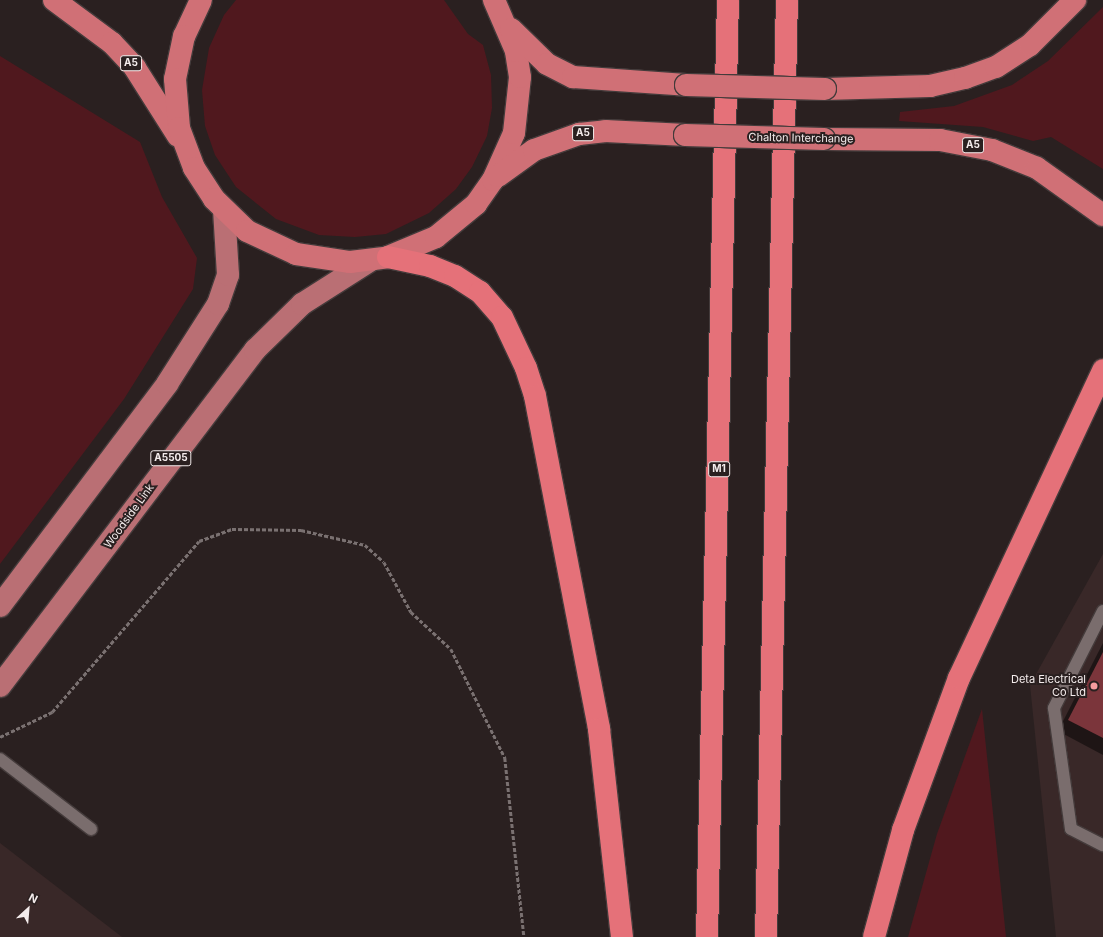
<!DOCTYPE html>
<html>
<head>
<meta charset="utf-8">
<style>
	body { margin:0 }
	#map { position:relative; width:1103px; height:937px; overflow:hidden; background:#2a2020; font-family:Inter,sans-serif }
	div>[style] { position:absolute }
	.built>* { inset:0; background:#392828 }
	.green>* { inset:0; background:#50181e }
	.shadow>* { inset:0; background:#0007 }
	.building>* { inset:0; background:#7b353b }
	.path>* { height:2.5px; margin-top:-1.25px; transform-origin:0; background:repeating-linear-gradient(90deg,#7a7171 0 4px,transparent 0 6px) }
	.roads { filter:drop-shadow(1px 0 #443b3b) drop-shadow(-1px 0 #443b3b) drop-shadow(0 1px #443b3b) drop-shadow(0 -1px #443b3b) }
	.service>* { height:12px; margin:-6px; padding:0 6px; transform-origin:6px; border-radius:6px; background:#7a6d6d }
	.primary>* { height:22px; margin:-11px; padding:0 11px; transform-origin:11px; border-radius:11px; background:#ba6f74 }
	.trunk>* { height:22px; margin:-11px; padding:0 11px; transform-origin:11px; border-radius:11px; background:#d07076 }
	.motorway>* { height:22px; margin:-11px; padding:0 11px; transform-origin:11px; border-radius:11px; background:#e57179 }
	.bridges { filter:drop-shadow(1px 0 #443b3b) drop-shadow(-1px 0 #443b3b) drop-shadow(0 1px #443b3b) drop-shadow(0 -1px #443b3b) }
	.trunk-bridge>* { height:22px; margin:-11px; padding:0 11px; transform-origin:11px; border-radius:11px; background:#d07076 }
	.dots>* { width:11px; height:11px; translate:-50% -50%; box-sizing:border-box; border:2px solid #2a2020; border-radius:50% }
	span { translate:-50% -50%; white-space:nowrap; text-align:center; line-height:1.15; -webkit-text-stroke:4px #2a2020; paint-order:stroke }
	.shield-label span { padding:1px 3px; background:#2a2020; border:1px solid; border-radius:3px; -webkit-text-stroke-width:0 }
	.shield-label { font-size:10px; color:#f4ecec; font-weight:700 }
	.street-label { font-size:11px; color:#f4ecec }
	.poi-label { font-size:11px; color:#f4ecec }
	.right { translate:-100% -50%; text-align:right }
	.north { position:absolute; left:8px; top:889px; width:40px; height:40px; -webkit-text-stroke:3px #2a2020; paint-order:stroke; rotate:26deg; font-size:11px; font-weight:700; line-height:16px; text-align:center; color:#f4ecec }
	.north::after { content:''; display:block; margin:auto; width:14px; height:18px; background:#f4ecec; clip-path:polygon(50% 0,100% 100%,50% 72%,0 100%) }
</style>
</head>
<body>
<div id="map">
	<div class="built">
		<div style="clip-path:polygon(1103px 554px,1103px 937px,1056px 937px,1030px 685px)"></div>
		<div style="clip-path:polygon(0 843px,122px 937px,0 937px)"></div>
	</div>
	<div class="green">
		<div style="clip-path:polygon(236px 0,444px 0,468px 34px,483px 45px,491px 75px,492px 108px,487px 136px,472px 167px,456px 189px,429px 213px,386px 234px,355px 237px,319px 235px,276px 219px,236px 187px,215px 155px,205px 126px,202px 90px,209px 48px,224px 15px)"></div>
		<div style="clip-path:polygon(1103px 7px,1103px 169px,1051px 137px,1033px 141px,983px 127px,899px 121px,900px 112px,954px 106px,1012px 85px,1048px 61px)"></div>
		<div style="clip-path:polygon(0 56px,140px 142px,162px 197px,197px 258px,193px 289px,124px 399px,0 564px)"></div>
		<div style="clip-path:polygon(982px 709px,1006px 937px,908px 937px,937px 834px)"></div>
	</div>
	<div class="shadow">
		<div style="clip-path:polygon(1103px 643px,1103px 755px,1058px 731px)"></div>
	</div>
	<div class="building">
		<div style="clip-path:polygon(1103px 652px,1103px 738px,1068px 720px)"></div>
	</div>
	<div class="path">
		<div style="left:0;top:737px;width:58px;rotate:-25.7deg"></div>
		<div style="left:52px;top:712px;width:225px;rotate:-49.3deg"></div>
		<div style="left:199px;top:541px;width:35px;rotate:-20deg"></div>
		<div style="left:232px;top:529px;width:69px;rotate:0.8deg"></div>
		<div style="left:301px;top:530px;width:66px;rotate:13.2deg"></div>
		<div style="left:365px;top:545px;width:25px;rotate:42deg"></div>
		<div style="left:384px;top:562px;width:57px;rotate:61.6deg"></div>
		<div style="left:411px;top:612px;width:54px;rotate:42.8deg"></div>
		<div style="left:451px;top:649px;width:122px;rotate:63.6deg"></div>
		<div style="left:505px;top:758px;width:180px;rotate:83.9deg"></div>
	</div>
	<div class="roads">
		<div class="service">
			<div style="left:1103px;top:611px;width:109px;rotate:116.8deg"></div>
			<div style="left:1054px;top:708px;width:122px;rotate:82deg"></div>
			<div style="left:1071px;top:829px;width:36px;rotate:27deg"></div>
			<div style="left:0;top:759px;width:115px;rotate:37.6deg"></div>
		</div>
		<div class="primary">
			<div style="left:0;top:606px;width:278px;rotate:-53deg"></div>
			<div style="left:167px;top:384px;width:95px;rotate:-57.5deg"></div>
			<div style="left:218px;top:304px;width:31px;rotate:-71deg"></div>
			<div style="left:228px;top:275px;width:65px;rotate:-93.5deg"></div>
			<div style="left:0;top:686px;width:422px;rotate:-52.8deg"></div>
			<div style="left:255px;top:350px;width:66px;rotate:-44.4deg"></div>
			<div style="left:302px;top:304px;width:82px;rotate:-32.5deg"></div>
		</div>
		<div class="trunk">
			<div style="left:54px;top:0;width:72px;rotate:36.6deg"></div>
			<div style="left:112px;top:43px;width:34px;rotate:47deg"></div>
			<div style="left:135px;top:68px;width:80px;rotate:57.7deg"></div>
			<div style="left:201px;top:0;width:40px;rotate:115deg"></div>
			<div style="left:184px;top:36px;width:44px;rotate:101.8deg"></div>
			<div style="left:175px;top:79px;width:49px;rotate:85.3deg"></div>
			<div style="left:179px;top:128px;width:43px;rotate:69.4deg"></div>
			<div style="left:194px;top:168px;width:37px;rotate:57deg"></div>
			<div style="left:214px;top:199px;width:46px;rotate:44.1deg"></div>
			<div style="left:247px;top:231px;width:54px;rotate:25.1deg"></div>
			<div style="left:296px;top:254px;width:55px;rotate:8.4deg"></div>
			<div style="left:350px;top:262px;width:38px;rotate:-7deg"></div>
			<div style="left:388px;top:257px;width:52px;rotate:-22.6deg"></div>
			<div style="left:436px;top:237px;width:52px;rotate:-39.5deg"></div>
			<div style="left:476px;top:204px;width:29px;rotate:-55deg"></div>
			<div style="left:493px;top:180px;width:51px;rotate:-65.9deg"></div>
			<div style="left:514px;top:133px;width:56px;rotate:-83.9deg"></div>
			<div style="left:520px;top:77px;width:26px;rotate:-99deg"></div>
			<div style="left:516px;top:51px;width:56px;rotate:-113.3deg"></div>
			<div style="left:511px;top:29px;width:50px;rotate:44.2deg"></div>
			<div style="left:547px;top:64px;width:29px;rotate:27deg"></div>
			<div style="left:573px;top:77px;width:113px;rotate:4deg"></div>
			<div style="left:825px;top:89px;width:105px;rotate:-1.6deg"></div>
			<div style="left:930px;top:86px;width:36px;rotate:-13deg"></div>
			<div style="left:965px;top:78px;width:33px;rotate:-20deg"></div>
			<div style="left:996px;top:67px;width:40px;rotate:-32.9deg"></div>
			<div style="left:1030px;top:45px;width:64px;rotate:-45deg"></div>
			<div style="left:824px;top:139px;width:116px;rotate:0.5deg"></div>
			<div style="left:940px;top:140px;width:53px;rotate:10.9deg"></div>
			<div style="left:992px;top:150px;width:48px;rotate:21.8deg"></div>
			<div style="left:1037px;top:168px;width:81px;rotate:35.5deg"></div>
			<div style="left:498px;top:176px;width:44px;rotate:-35.8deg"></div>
			<div style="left:534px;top:150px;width:48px;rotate:-19.6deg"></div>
			<div style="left:579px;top:134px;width:27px;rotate:-6deg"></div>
			<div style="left:606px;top:131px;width:79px;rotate:2.9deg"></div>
		</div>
		<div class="motorway">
			<div style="left:388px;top:257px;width:43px;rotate:12.1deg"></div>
			<div style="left:430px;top:266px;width:27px;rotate:22deg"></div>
			<div style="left:455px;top:276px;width:30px;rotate:33deg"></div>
			<div style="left:480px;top:292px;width:33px;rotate:49deg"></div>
			<div style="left:502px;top:317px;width:56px;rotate:64.8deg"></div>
			<div style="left:526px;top:368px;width:29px;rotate:72deg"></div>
			<div style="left:535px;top:396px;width:339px;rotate:79.1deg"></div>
			<div style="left:599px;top:729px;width:209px;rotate:83.7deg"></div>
			<div style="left:707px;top:937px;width:937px;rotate:-88.72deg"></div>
			<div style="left:766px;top:937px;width:937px;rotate:-88.72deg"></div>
			<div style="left:874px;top:937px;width:111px;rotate:-74.8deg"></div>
			<div style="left:903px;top:830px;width:162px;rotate:-69.8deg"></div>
			<div style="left:959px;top:678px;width:340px;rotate:-64.9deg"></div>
		</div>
	</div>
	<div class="bridges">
		<div class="trunk-bridge">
			<div style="left:686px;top:85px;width:139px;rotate:1.6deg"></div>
			<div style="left:685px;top:135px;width:139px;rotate:1.6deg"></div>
		</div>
	</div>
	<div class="dots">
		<div style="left:1094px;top:686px;background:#f59b9e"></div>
	</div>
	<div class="shield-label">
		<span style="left:131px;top:63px">A5</span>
		<span style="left:583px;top:133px">A5</span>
		<span style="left:973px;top:145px">A5</span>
		<span style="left:171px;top:458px">A5505</span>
		<span style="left:719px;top:469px">M1</span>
	</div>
	<div class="street-label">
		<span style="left:801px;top:138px;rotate:1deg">Chalton Interchange</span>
		<span style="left:129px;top:516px;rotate:-54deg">Woodside Link</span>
	</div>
	<div class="poi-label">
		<span class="right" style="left:1086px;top:686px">Deta Electrical<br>Co Ltd</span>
	</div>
	<div class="north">N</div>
</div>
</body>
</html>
